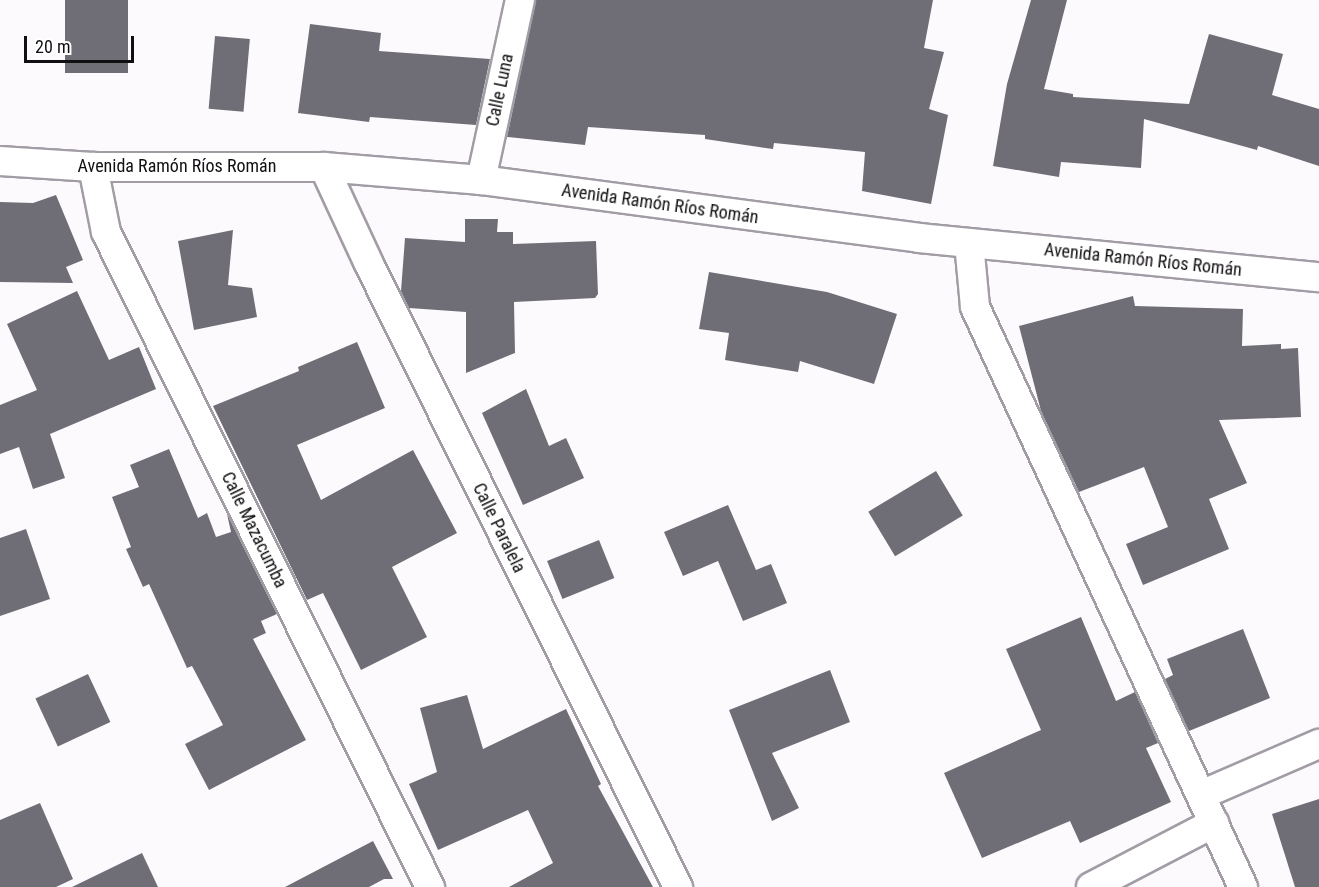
<!DOCTYPE html>
<html>
<head>
<meta charset="utf-8">
<style>
	body { margin:0 }
	#map { position:relative; width:1319px; height:887px; overflow:hidden; background:#fdfafe; font-family:"Roboto Condensed",sans-serif }
	div>[style] { position:absolute }
	.building>* { inset:0; background:#6f6e77; transform-origin:0 0 }
	.roads { filter:drop-shadow(2px 0 #a29ca5) drop-shadow(-2px 0 #a29ca5) drop-shadow(0 2px #a29ca5) drop-shadow(0 -2px #a29ca5) }
	.street>* { height:28px; margin:-14px; padding:0 14px; transform-origin:14px; border-radius:14px; background:#fff }
	span { translate:-50% -50%; white-space:nowrap; text-align:center; line-height:1.15; -webkit-text-stroke:5px #fff; paint-order:stroke }
	.street-label { font-size:18px; color:#120f12 }
	.scale { position:absolute; left:24px; top:36px; width:110px; height:27px; box-sizing:border-box; border:3px solid #120f12; border-top:0; padding-left:8px; font-size:18px; line-height:21px; white-space:nowrap; color:#120f12; -webkit-text-stroke:4px #fff; paint-order:stroke }
</style>
</head>
<body>
<div id="map">
	<div class="building">
		<div style="left:65px;top:0;width:63px;height:73px"></div>
		<div style="clip-path:polygon(536px 0,933px 0,924px 48px,944px 52px,929px 109px,948px 115px,931px 204px,862px 191px,865px 152px,774px 143px,773px 149px,705px 139px,705px 135px,588px 127px,585px 145px,507px 137px)"></div>
		<div style="clip-path:polygon(1031px 0,1067px 0,1044px 89px,1073px 94px,1073px 97px,1189px 104px,1209px 34px,1283px 54px,1272px 95px,1319px 109px,1319px 166px,1258px 146px,1257px 150px,1144px 119px,1141px 168px,1061px 162px,1059px 177px,993px 166px,1007px 84px)"></div>
		<div style="clip-path:polygon(310px 24px,381px 33px,379px 51px,490px 59px,476px 125px,370px 117px,369px 122px,298px 113px)"></div>
		<div style="left:215px;top:36px;width:35px;height:73px;rotate:5deg"></div>
		<div style="clip-path:polygon(56px 195px,83px 260px,66px 267px,73px 283px,0 282px,0 202px,33px 203px)"></div>
		<div style="clip-path:polygon(465px 219px,498px 219px,497px 232px,513px 232px,513px 244px,596px 241px,598px 294px,595px 298px,514px 302px,515px 353px,466px 373px,466px 312px,409px 308px,401px 291px,405px 238px,465px 242px)"></div>
		<div style="clip-path:polygon(233px 230px,228px 285px,252px 288px,257px 317px,194px 330px,178px 241px)"></div>
		<div style="clip-path:polygon(709px 272px,827px 292px,897px 314px,874px 384px,800px 361px,798px 372px,725px 360px,729px 333px,699px 329px)"></div>
		<div style="clip-path:polygon(77px 291px,109px 360px,139px 347px,156px 389px,50px 434px,65px 478px,33px 489px,19px 447px,0 454px,0 405px,37px 390px,7px 324px)"></div>
		<div style="clip-path:polygon(1133px 296px,1135px 306px,1243px 309px,1242px 346px,1281px 344px,1281px 349px,1298px 348px,1301px 417px,1219px 420px,1247px 483px,1209px 499px,1229px 549px,1143px 585px,1126px 544px,1168px 527px,1144px 467px,1079px 492px,1041px 411px,1019px 326px)"></div>
		<div style="clip-path:polygon(357px 342px,385px 408px,297px 445px,321px 500px,413px 450px,457px 533px,392px 567px,427px 637px,361px 670px,323px 593px,307px 600px,213px 406px,299px 371px,298px 367px)"></div>
		<div style="clip-path:polygon(526px 389px,549px 446px,566px 438px,584px 478px,523px 505px,482px 413px)"></div>
		<div style="clip-path:polygon(169px 449px,198px 518px,207px 513px,216px 537px,231px 532px,227px 514px,277px 614px,261px 621px,266px 633px,253px 639px,306px 740px,209px 790px,185px 744px,223px 725px,192px 666px,187px 668px,149px 584px,143px 587px,126px 549px,131px 547px,112px 497px,139px 487px,130px 465px)"></div>
		<div style="left:936px;top:471px;width:52px;height:79px;rotate:59deg"></div>
		<div style="clip-path:polygon(728px 505px,756px 570px,771px 564px,787px 603px,743px 621px,718px 561px,683px 576px,664px 532px)"></div>
		<div style="clip-path:polygon(26px 529px,50px 599px,0 616px,0 538px)"></div>
		<div style="left:599px;top:540px;width:41px;height:56px;rotate:68deg"></div>
		<div style="clip-path:polygon(1081px 617px,1116px 701px,1135px 692px,1158px 743px,1146px 748px,1171px 802px,1080px 843px,1070px 821px,982px 858px,944px 773px,1041px 730px,1006px 649px)"></div>
		<div style="clip-path:polygon(1243px 629px,1270px 698px,1189px 731px,1165px 679px,1173px 675px,1167px 659px)"></div>
		<div style="clip-path:polygon(830px 670px,850px 722px,772px 753px,799px 808px,772px 821px,729px 710px)"></div>
		<div style="left:88px;top:674px;width:53px;height:58px;rotate:65deg"></div>
		<div style="clip-path:polygon(467px 695px,483px 749px,566px 709px,601px 784px,598px 786px,653px 887px,509px 887px,553px 863px,528px 810px,438px 850px,409px 784px,437px 772px,420px 708px)"></div>
		<div style="clip-path:polygon(1319px 799px,1319px 887px,1295px 887px,1272px 814px)"></div>
		<div style="clip-path:polygon(40px 803px,73px 879px,56px 887px,0 887px,0 820px)"></div>
		<div style="clip-path:polygon(373px 841px,393px 879px,384px 879px,369px 887px,285px 887px)"></div>
		<div style="clip-path:polygon(142px 853px,158px 887px,72px 887px)"></div>
	</div>
	<div class="roads">
		<div class="street">
			<div style="left:0;top:161px;width:93px;rotate:3.7deg"></div>
			<div style="left:93px;top:167px;width:231px"></div>
			<div style="left:324px;top:167px;width:158px;rotate:4.7deg"></div>
			<div style="left:481px;top:180px;width:442px;rotate:7.5deg"></div>
			<div style="left:919px;top:238px;width:402px;rotate:5.6deg"></div>
			<div style="left:93px;top:167px;width:66px;rotate:78.7deg"></div>
			<div style="left:106px;top:232px;width:731px;rotate:63.68deg"></div>
			<div style="left:324px;top:167px;width:105px;rotate:65.1deg"></div>
			<div style="left:368px;top:262px;width:698px;rotate:63.62deg"></div>
			<div style="left:481px;top:180px;width:184px;rotate:-77.8deg"></div>
			<div style="left:969px;top:243px;width:64px;rotate:84.6deg"></div>
			<div style="left:975px;top:307px;width:639px;rotate:65.2deg"></div>
			<div style="left:1201px;top:795px;width:129px;rotate:-23.4deg"></div>
			<div style="left:1091px;top:887px;width:139px;rotate:-27.5deg"></div>
		</div>
	</div>
	<div class="street-label">
		<span style="left:500px;top:90px;rotate:-78deg">Calle Luna</span>
		<span style="left:177px;top:166px">Avenida Ramón Ríos Román</span>
		<span style="left:660px;top:204px;rotate:8deg">Avenida Ramón Ríos Román</span>
		<span style="left:1143px;top:260px;rotate:6deg">Avenida Ramón Ríos Román</span>
		<span style="left:499px;top:528px;rotate:64deg">Calle Paralela</span>
		<span style="left:254px;top:530px;rotate:64deg">Calle Mazacumba</span>
	</div>
	<div class="scale">20 m</div>
</div>
</body>
</html>
